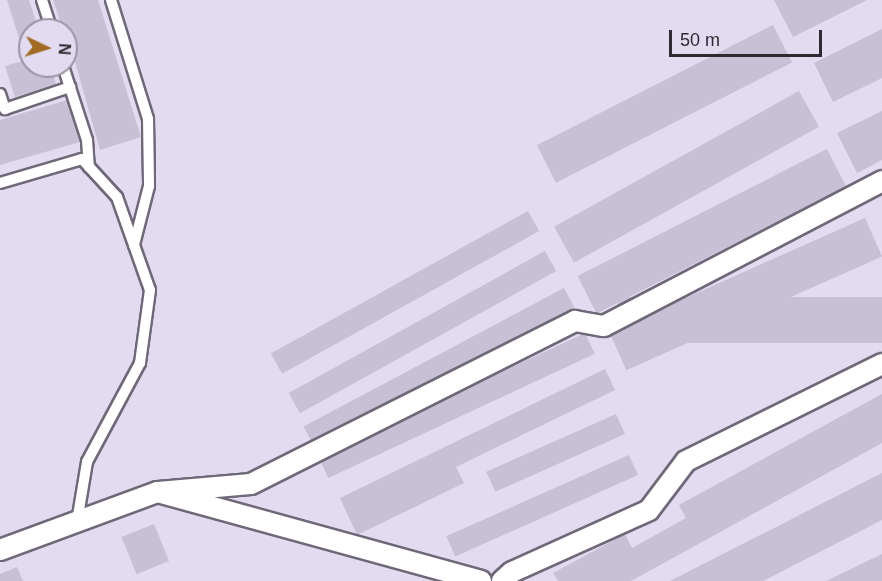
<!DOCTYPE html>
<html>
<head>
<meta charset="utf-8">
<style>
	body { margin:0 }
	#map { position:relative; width:882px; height:581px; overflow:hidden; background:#e3dbef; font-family:Helvetica,sans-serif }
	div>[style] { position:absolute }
	.building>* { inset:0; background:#c6c1d5; transform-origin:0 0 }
	.roads { filter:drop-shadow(2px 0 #6f6879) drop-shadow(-2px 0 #6f6879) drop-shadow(0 2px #6f6879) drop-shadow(0 -2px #6f6879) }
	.lane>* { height:10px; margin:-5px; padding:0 5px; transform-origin:5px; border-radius:5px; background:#fff }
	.street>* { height:20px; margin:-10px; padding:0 10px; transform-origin:10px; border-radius:10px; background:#fff }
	span { translate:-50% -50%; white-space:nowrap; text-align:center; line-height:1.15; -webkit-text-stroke:4.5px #e3dbef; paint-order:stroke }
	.north { position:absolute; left:18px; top:18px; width:60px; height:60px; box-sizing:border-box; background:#e3dbef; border:2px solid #9a94a3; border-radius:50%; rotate:94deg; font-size:16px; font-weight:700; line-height:24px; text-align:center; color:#2d2a32 }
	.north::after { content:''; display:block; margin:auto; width:21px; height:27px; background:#a16b25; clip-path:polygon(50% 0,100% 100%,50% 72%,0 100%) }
	.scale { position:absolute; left:669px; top:30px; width:153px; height:27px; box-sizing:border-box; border:3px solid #2d2a32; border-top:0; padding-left:8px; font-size:18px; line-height:21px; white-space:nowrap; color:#2d2a32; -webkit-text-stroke:4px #e3dbef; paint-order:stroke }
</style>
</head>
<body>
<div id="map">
	<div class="building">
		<div style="clip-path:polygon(7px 0,29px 0,39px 30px,30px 30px,30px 66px,50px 66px,56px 84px,15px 97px,5px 66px,26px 60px)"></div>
		<div style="clip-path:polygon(53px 0,98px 0,141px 137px,100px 150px,66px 30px,63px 30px)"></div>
		<div style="clip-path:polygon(774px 0,867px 0,793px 37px)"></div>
		<div style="left:773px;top:25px;width:42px;height:265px;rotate:63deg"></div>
		<div style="clip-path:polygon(882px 29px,882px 78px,833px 102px,814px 63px)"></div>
		<div style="left:799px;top:91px;width:41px;height:280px;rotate:61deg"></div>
		<div style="clip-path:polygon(74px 98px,87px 140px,0 165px,0 120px)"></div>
		<div style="clip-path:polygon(882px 111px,882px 160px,857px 173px,837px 133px)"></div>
		<div style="left:827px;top:149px;width:42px;height:280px;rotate:63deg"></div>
		<div style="left:528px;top:211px;width:23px;height:294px;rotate:61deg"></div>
		<div style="left:865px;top:218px;width:42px;height:280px;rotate:66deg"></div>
		<div style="left:545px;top:251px;width:23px;height:293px;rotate:61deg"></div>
		<div style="left:564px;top:288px;width:24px;height:295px;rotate:62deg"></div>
		<div style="left:882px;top:297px;width:46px;height:264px;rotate:90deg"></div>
		<div style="left:585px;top:333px;width:23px;height:294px;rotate:65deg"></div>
		<div style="clip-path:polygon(605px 369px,615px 390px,456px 467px,464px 483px,357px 535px,340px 498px)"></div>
		<div style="clip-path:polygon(882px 394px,882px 443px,631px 581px,558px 581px,553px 573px,625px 534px,632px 548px,686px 518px,679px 505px)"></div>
		<div style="left:616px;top:414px;width:22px;height:142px;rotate:66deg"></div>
		<div style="left:629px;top:455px;width:22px;height:200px;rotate:66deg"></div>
		<div style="clip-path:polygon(882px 473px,882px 520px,763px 581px,670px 581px)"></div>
		<div style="left:154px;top:524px;width:40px;height:35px;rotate:68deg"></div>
		<div style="clip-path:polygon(882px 554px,882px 581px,826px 581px)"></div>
		<div style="clip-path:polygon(17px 567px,23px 581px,0 581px,0 574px)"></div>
	</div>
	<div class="roads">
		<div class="lane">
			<div style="left:42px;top:0;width:32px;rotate:72deg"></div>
			<div style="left:111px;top:0;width:125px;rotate:72.7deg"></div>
			<div style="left:148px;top:119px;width:67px;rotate:89.1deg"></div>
			<div style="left:149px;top:186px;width:61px;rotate:104.3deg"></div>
			<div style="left:63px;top:66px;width:78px;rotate:72deg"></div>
			<div style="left:87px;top:140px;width:27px;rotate:86deg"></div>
			<div style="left:0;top:94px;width:16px;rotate:72deg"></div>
			<div style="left:5px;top:109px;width:69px;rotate:-18.7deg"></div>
			<div style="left:0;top:183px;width:85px;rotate:-16.3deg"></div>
			<div style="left:82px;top:159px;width:52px;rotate:47.4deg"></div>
			<div style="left:117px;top:197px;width:99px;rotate:70.5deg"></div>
			<div style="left:150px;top:290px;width:74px;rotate:97.8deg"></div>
			<div style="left:140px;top:363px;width:112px;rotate:118.2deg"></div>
			<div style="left:87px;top:462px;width:61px;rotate:99.5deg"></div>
		</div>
		<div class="street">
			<div style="left:158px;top:492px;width:93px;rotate:-4.9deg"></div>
			<div style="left:251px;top:484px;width:363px;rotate:-26.7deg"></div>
			<div style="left:575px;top:321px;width:29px;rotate:10deg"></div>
			<div style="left:604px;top:326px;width:314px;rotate:-27.5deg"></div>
			<div style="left:0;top:550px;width:168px;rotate:-20.2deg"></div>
			<div style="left:158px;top:492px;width:335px;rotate:15.4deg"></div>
			<div style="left:502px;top:581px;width:13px;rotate:-42deg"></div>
			<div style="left:512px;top:572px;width:150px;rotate:-24.3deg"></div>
			<div style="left:649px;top:510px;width:61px;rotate:-52.9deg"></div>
			<div style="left:686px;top:461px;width:219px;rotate:-26.3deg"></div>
		</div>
	</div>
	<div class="north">N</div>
	<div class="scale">50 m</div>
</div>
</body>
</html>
